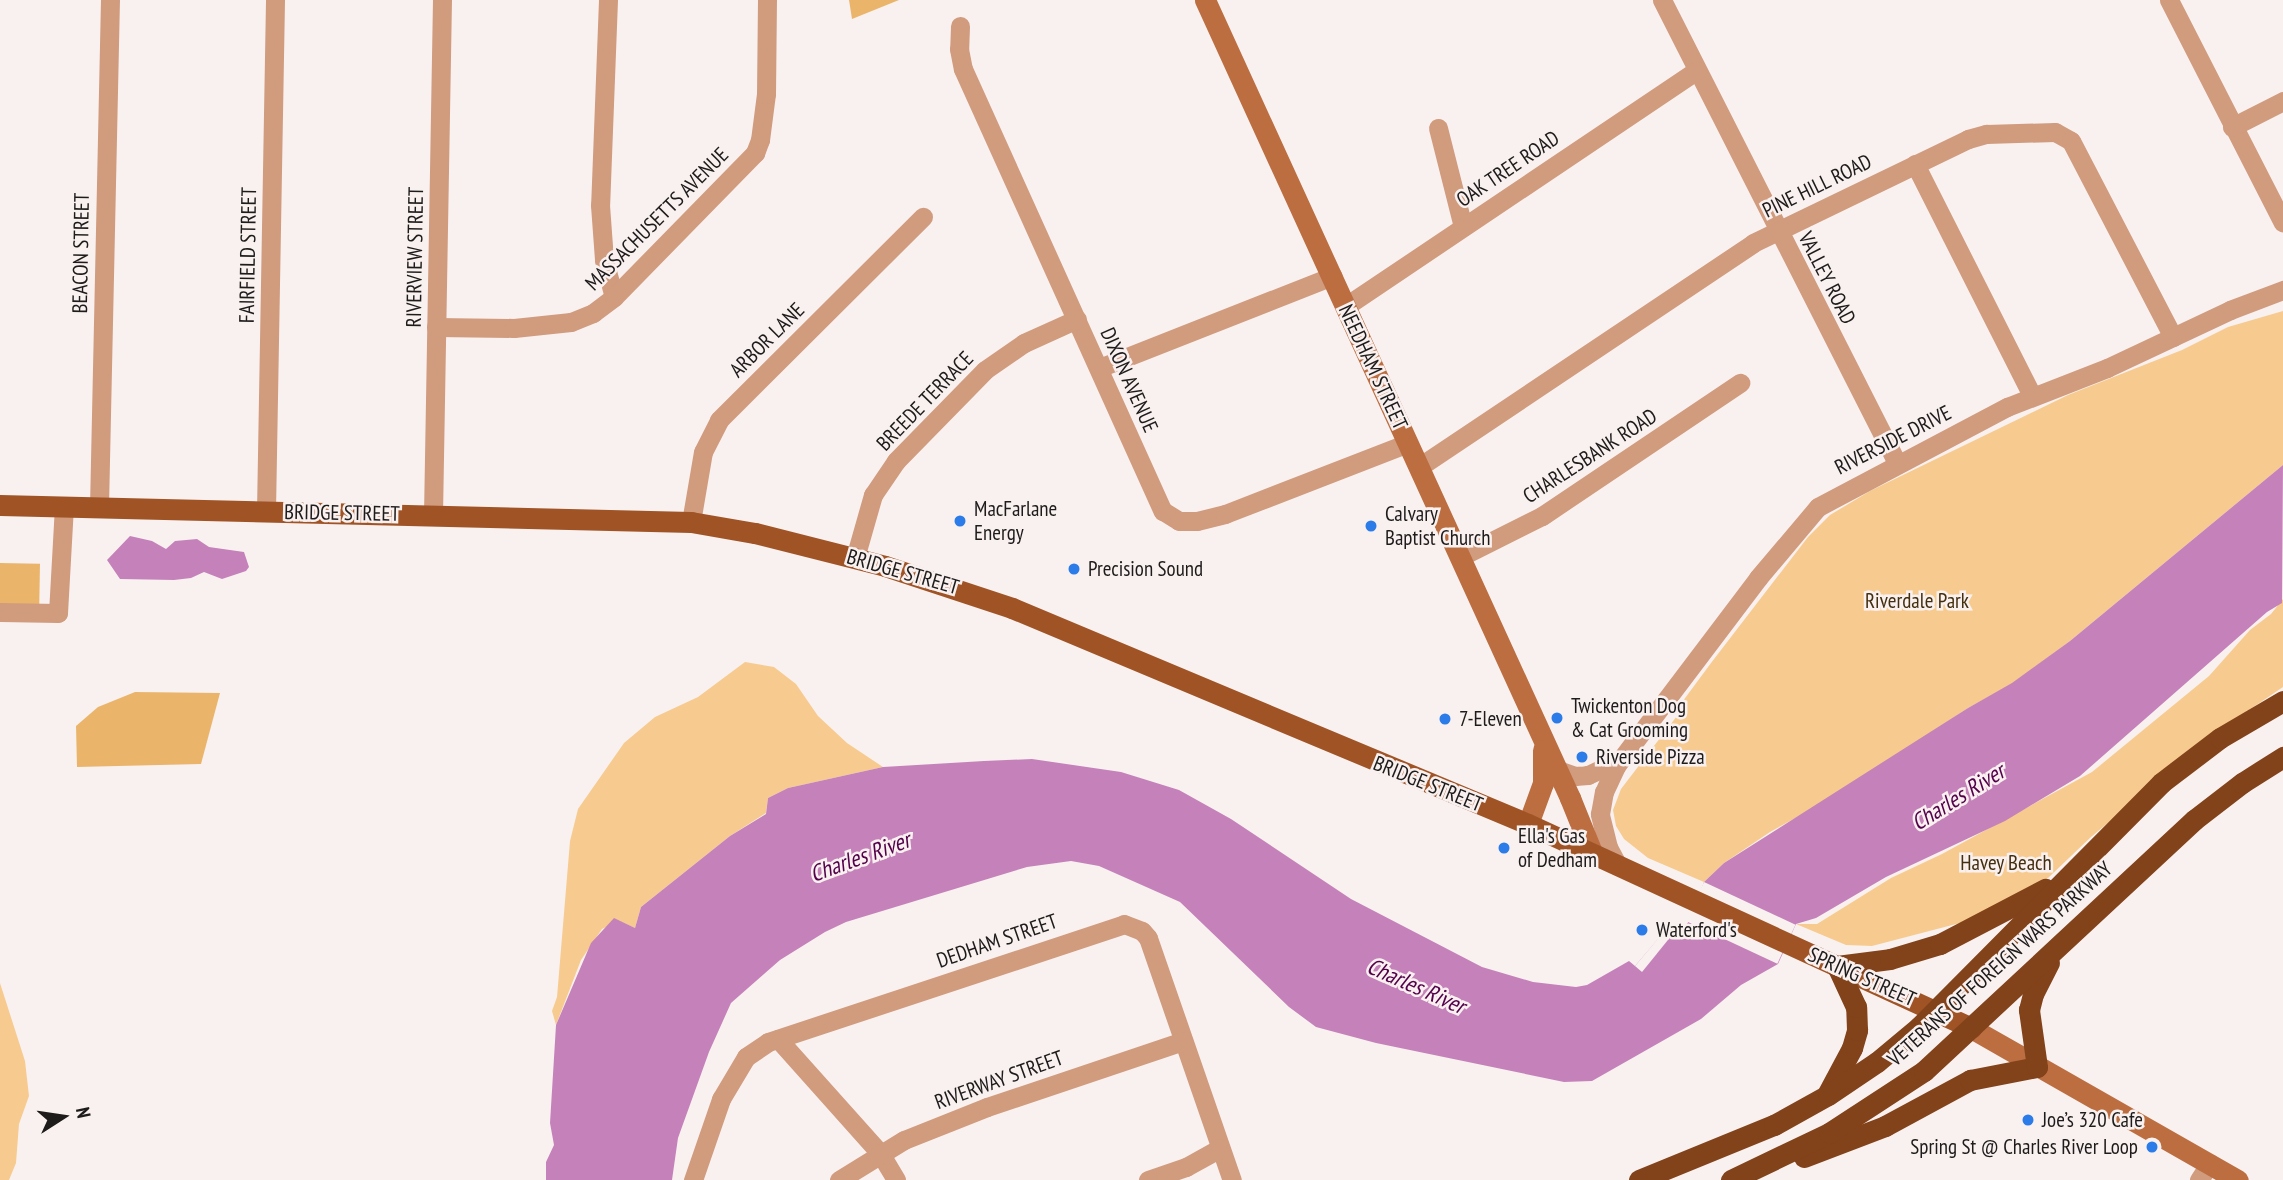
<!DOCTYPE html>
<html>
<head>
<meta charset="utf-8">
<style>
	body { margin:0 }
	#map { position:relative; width:2283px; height:1180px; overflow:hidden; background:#f9f1f0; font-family:"PT Sans Narrow",sans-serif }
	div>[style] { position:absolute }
	.green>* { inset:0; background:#f7cb8f }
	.forest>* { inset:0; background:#eab56b; transform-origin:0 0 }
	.water>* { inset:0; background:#c582ba }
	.pier>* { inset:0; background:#f9f1f0; transform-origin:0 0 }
	.street>* { height:19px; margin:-9.5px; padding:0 9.5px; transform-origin:9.5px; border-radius:9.5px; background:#d19b7e }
	.secondary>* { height:21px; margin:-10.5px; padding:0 10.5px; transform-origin:10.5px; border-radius:10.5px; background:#bc6e41 }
	.primary>* { height:21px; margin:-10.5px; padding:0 10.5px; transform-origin:10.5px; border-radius:10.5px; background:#a05426 }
	.highway>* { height:21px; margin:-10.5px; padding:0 10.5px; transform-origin:10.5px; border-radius:10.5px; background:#82421a }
	.dots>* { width:19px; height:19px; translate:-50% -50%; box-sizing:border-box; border:4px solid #f9f1f0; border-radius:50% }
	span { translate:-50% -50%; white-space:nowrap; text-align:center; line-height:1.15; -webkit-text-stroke:5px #f9f1f0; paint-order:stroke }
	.street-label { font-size:21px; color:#1e1b1b }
	.poi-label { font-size:21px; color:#1e1b1b }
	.left { translate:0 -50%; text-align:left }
	.right { translate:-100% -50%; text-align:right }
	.park-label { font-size:21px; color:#432e0d }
	.water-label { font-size:23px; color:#54004c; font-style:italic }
	.north { position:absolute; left:28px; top:1082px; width:70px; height:70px; -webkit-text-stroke:5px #f9f1f0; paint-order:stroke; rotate:78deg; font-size:19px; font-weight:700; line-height:28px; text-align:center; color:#1e1b1b }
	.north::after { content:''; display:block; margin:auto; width:24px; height:32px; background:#1e1b1b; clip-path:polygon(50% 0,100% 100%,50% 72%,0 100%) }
</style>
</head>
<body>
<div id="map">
	<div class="green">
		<div style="clip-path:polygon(2283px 311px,2283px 465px,2070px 641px,2012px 684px,1968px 708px,1823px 803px,1770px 832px,1724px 863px,1704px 882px,1648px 858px,1624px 839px,1616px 826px,1613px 810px,1621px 789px,1680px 712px,1677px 709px,1711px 663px,1808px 537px,1830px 515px,1870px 491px,2068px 395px,2182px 350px,2228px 327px)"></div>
		<div style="clip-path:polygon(2283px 599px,2283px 687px,2221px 729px,2091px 837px,2029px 896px,1960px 923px,1872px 946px,1846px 945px,1796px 924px,1817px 924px,1891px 878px,1942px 854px,2092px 772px,2209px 676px,2250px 630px,2271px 614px)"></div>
		<div style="clip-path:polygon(745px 662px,774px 667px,796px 684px,818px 716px,847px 743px,883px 767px,788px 788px,768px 798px,766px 813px,730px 836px,641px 907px,635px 928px,619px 921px,602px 929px,581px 960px,556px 1025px,552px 1011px,557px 997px,570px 841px,578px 809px,624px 743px,655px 717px,698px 697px)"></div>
		<div style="clip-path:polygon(0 983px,25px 1061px,29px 1096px,19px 1124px,16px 1163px,9px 1180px,0 1180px)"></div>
	</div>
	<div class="forest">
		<div style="clip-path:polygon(849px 0,899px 0,852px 19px)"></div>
		<div style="left:0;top:563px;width:40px;height:46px;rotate:1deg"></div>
		<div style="clip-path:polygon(135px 692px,220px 693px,201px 764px,77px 767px,76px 726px,98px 707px)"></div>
	</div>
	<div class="water">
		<div style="clip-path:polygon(2283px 465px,2282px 603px,2267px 612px,2080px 776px,2005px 821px,1886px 877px,1816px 918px,1796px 924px,1778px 964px,1741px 985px,1701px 1019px,1592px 1081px,1564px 1082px,1376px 1043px,1316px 1027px,1289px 1007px,1180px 902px,1099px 866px,1071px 861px,1027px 867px,846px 922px,825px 932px,780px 960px,731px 1003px,709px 1052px,678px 1138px,672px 1180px,546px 1180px,546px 1162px,554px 1145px,550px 1123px,556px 1025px,591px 943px,614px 918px,635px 928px,641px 907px,730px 836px,766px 814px,768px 798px,788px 788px,883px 767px,984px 761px,1032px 759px,1121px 772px,1179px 790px,1231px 819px,1351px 899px,1482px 967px,1533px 982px,1576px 987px,1587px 985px,1629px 961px,1635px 966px,1658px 939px,1678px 937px,1689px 921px,1704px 882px,1724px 863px,1968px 708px,2012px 683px,2070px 641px)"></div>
		<div style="clip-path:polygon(130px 536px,152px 541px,166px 549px,175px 541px,197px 539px,209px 547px,244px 552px,249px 567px,246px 571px,222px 579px,204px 572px,191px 578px,174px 580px,120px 579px,107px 560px)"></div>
	</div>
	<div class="pier">
		<div style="left:1704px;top:882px;width:101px;height:43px;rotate:25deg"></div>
		<div style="clip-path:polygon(1661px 935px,1672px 935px,1642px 972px,1635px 966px)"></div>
	</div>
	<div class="street">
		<div style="left:608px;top:0;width:205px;rotate:92.2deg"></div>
		<div style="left:600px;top:205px;width:55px;rotate:85.8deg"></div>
		<div style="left:604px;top:260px;width:38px;rotate:75deg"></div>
		<div style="left:1662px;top:0;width:519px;rotate:63.09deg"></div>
		<div style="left:2169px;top:0;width:250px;rotate:62.9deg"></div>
		<div style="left:960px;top:26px;width:23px;rotate:92deg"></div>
		<div style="left:959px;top:49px;width:20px;rotate:79deg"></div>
		<div style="left:963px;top:69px;width:485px;rotate:65.7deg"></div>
		<div style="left:1163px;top:511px;width:19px;rotate:32deg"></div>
		<div style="left:1179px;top:521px;width:18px"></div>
		<div style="left:1197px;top:521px;width:29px;rotate:-14deg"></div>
		<div style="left:1225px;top:514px;width:196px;rotate:-21.2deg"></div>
		<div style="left:2232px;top:127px;width:57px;rotate:-27deg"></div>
		<div style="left:1438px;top:128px;width:102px;rotate:75.8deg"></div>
		<div style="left:1915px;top:164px;width:260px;rotate:63.2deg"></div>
		<div style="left:1346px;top:306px;width:422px;rotate:-33.9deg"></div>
		<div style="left:436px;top:327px;width:78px;rotate:0.7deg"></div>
		<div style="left:514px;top:328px;width:57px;rotate:-6deg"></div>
		<div style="left:571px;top:322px;width:24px;rotate:-22deg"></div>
		<div style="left:593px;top:313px;width:26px;rotate:-37deg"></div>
		<div style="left:614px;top:297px;width:202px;rotate:-45.6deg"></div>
		<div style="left:755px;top:153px;width:14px;rotate:-69deg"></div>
		<div style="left:760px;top:140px;width:46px;rotate:-82.6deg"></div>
		<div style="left:766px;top:94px;width:94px;rotate:-89.4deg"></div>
		<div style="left:1099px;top:368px;width:251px;rotate:-21.5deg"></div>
		<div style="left:1419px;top:467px;width:402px;rotate:-33.8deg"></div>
		<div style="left:1753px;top:243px;width:239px;rotate:-25.8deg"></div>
		<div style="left:1968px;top:139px;width:19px;rotate:-16deg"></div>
		<div style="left:1986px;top:134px;width:69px;rotate:-1.7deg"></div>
		<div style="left:2055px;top:132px;width:18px;rotate:29deg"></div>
		<div style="left:2071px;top:141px;width:221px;rotate:62.5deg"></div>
		<div style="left:99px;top:507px;width:507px;rotate:-88.76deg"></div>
		<div style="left:266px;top:511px;width:511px;rotate:-88.99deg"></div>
		<div style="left:433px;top:515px;width:515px;rotate:-89deg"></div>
		<div style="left:691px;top:522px;width:71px;rotate:-80.3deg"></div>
		<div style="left:703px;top:452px;width:36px;rotate:-63deg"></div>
		<div style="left:719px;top:420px;width:288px;rotate:-44.9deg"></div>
		<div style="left:1460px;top:557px;width:92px;rotate:-26.6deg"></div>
		<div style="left:1542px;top:516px;width:239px;rotate:-33.9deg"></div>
		<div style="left:855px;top:558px;width:66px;rotate:-74.1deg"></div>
		<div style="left:873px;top:495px;width:41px;rotate:-55.9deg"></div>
		<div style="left:896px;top:461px;width:127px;rotate:-45.6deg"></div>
		<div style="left:985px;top:370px;width:47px;rotate:-34.7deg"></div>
		<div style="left:1024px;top:343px;width:58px;rotate:-24.4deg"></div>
		<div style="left:0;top:612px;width:58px;rotate:1deg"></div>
		<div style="left:58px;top:613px;width:106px;rotate:-86.8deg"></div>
		<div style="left:1558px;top:770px;width:18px;rotate:19deg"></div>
		<div style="left:1575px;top:776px;width:13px;rotate:-4deg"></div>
		<div style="left:1588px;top:775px;width:33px;rotate:-25deg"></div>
		<div style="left:1618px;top:866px;width:21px;rotate:-118deg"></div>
		<div style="left:1608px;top:847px;width:34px;rotate:-104deg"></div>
		<div style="left:1600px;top:814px;width:22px;rotate:-80deg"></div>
		<div style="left:1604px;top:792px;width:29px;rotate:-65deg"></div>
		<div style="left:1616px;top:766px;width:236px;rotate:-52.9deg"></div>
		<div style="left:1758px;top:578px;width:93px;rotate:-49.8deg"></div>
		<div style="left:1818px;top:507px;width:214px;rotate:-27.9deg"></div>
		<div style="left:2007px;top:407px;width:107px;rotate:-21.3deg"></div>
		<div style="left:2107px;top:368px;width:136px;rotate:-25.2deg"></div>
		<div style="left:2230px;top:310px;width:57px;rotate:-20.7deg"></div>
		<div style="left:778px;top:1039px;width:153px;rotate:48.2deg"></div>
		<div style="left:880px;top:1153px;width:31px;rotate:59deg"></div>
		<div style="left:693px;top:1180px;width:86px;rotate:-70.9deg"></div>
		<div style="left:721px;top:1099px;width:49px;rotate:-59.2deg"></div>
		<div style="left:746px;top:1057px;width:27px;rotate:-34deg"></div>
		<div style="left:768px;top:1042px;width:375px;rotate:-18.3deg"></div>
		<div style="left:1124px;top:924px;width:19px;rotate:21deg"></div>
		<div style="left:1142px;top:931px;width:9px;rotate:49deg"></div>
		<div style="left:1148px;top:938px;width:256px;rotate:70.9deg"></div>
		<div style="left:839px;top:1180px;width:76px;rotate:-31.6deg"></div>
		<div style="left:904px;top:1140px;width:89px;rotate:-21.7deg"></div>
		<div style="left:987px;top:1107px;width:207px;rotate:-18.6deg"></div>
		<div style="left:1148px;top:1180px;width:40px;rotate:-18.9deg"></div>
		<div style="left:1186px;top:1167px;width:39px;rotate:-29deg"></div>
		<div style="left:2199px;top:1180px;width:20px;rotate:-57deg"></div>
	</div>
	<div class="secondary">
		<div style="left:1205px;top:0;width:878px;rotate:65.42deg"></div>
		<div style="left:1570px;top:798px;width:61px;rotate:68deg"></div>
		<div style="left:1528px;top:824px;width:44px;rotate:-69.9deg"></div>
		<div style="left:1543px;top:783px;width:33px;rotate:-90deg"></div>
		<div style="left:1971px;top:1028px;width:307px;rotate:29.7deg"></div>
	</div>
	<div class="primary">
		<div style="left:0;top:505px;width:691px;rotate:1.41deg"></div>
		<div style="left:691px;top:522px;width:65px;rotate:9.8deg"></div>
		<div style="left:755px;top:533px;width:134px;rotate:14.2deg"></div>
		<div style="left:885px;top:566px;width:134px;rotate:18.3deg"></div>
		<div style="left:1012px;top:608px;width:559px;rotate:22.71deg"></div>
		<div style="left:1528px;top:824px;width:488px;rotate:24.7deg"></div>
	</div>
	<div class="highway">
		<div style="left:1828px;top:1093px;width:51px;rotate:-61.9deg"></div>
		<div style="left:1852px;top:1048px;width:19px;rotate:-74deg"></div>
		<div style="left:1857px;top:1030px;width:23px;rotate:-92deg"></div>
		<div style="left:1856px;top:1007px;width:45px;rotate:-114.9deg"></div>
		<div style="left:1837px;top:966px;width:53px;rotate:-7.5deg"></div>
		<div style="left:1890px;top:959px;width:52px;rotate:-16.7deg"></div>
		<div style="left:1940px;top:944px;width:119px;rotate:-27.6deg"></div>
		<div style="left:1804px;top:1157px;width:87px;rotate:-20.9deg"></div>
		<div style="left:1885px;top:1126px;width:97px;rotate:-28.4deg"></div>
		<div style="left:1970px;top:1080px;width:68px;rotate:-11deg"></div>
		<div style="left:2037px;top:1067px;width:58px;rotate:-98deg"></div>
		<div style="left:2029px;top:1010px;width:16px;rotate:-76deg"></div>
		<div style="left:2033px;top:994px;width:35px;rotate:-63deg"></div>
		<div style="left:1639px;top:1180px;width:146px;rotate:-22.2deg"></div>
		<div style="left:1774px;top:1125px;width:62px;rotate:-29.1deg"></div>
		<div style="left:1828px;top:1095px;width:59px;rotate:-34deg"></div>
		<div style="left:1877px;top:1062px;width:55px;rotate:-39.8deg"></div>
		<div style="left:1919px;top:1027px;width:344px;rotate:-45.2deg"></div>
		<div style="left:2161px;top:783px;width:74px;rotate:-37.3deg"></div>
		<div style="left:2220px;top:738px;width:73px;rotate:-30.4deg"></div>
		<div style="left:1731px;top:1180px;width:109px;rotate:-25.6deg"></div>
		<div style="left:1829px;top:1133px;width:113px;rotate:-33.1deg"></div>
		<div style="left:1924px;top:1071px;width:369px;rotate:-42.9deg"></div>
		<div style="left:2194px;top:820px;width:61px;rotate:-37.6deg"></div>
		<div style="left:2242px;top:783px;width:49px;rotate:-32.4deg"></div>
	</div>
	<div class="dots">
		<div style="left:960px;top:521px;background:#2b7ce8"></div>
		<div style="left:1371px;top:526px;background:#2b7ce8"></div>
		<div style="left:1074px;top:569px;background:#2b7ce8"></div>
		<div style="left:1557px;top:718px;background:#2b7ce8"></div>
		<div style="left:1445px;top:719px;background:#2b7ce8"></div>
		<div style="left:1582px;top:757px;background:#2b7ce8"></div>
		<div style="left:1504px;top:848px;background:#2b7ce8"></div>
		<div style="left:1642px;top:930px;background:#2b7ce8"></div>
		<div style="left:2028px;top:1120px;background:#2b7ce8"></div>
		<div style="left:2152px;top:1147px;background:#2b7ce8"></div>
	</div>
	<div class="street-label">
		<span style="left:1508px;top:169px;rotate:-34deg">OAK TREE ROAD</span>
		<span style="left:1817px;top:186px;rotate:-26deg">PINE HILL ROAD</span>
		<span style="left:657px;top:219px;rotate:-45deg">MASSACHUSETTS AVENUE</span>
		<span style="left:81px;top:253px;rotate:-89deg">BEACON STREET</span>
		<span style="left:248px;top:255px;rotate:-89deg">FAIRFIELD STREET</span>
		<span style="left:415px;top:257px;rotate:-89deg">RIVERVIEW STREET</span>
		<span style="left:1827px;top:278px;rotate:63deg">VALLEY ROAD</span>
		<span style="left:767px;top:340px;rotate:-45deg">ARBOR LANE</span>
		<span style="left:1373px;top:367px;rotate:65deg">NEEDHAM STREET</span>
		<span style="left:1129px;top:380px;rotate:66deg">DIXON AVENUE</span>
		<span style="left:925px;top:401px;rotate:-46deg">BREEDE TERRACE</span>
		<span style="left:1893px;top:440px;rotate:-27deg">RIVERSIDE DRIVE</span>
		<span style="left:1590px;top:456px;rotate:-33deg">CHARLESBANK ROAD</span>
		<span style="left:342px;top:513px;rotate:1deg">BRIDGE STREET</span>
		<span style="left:903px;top:572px;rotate:16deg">BRIDGE STREET</span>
		<span style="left:1428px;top:784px;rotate:22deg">BRIDGE STREET</span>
		<span style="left:997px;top:941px;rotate:-19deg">DEDHAM STREET</span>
		<span style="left:2000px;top:964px;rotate:-42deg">VETERANS OF FOREIGN WARS PARKWAY</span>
		<span style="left:1862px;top:977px;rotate:24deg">SPRING STREET</span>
		<span style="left:999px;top:1080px;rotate:-20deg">RIVERWAY STREET</span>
	</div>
	<div class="poi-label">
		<span class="left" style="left:974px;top:521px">MacFarlane<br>Energy</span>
		<span class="left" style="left:1385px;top:526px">Calvary<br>Baptist Church</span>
		<span class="left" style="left:1088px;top:569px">Precision Sound</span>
		<span class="left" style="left:1571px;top:718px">Twickenton Dog<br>&amp; Cat Grooming</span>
		<span class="left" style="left:1459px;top:719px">7-Eleven</span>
		<span class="left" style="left:1596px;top:757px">Riverside Pizza</span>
		<span class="left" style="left:1518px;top:848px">Ella's Gas<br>of Dedham</span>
		<span class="left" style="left:1656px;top:930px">Waterford's</span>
		<span class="left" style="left:2042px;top:1120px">Joe’s 320 Cafe</span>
		<span class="right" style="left:2138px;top:1147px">Spring St @ Charles River Loop</span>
	</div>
	<div class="park-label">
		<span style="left:1917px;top:601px">Riverdale Park</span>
		<span style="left:2006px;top:863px">Havey Beach</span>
	</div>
	<div class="water-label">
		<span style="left:1958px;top:797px;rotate:-32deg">Charles River</span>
		<span style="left:860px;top:857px;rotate:-20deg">Charles River</span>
		<span style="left:1416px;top:986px;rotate:24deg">Charles River</span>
	</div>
	<div class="north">N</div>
</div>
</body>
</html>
